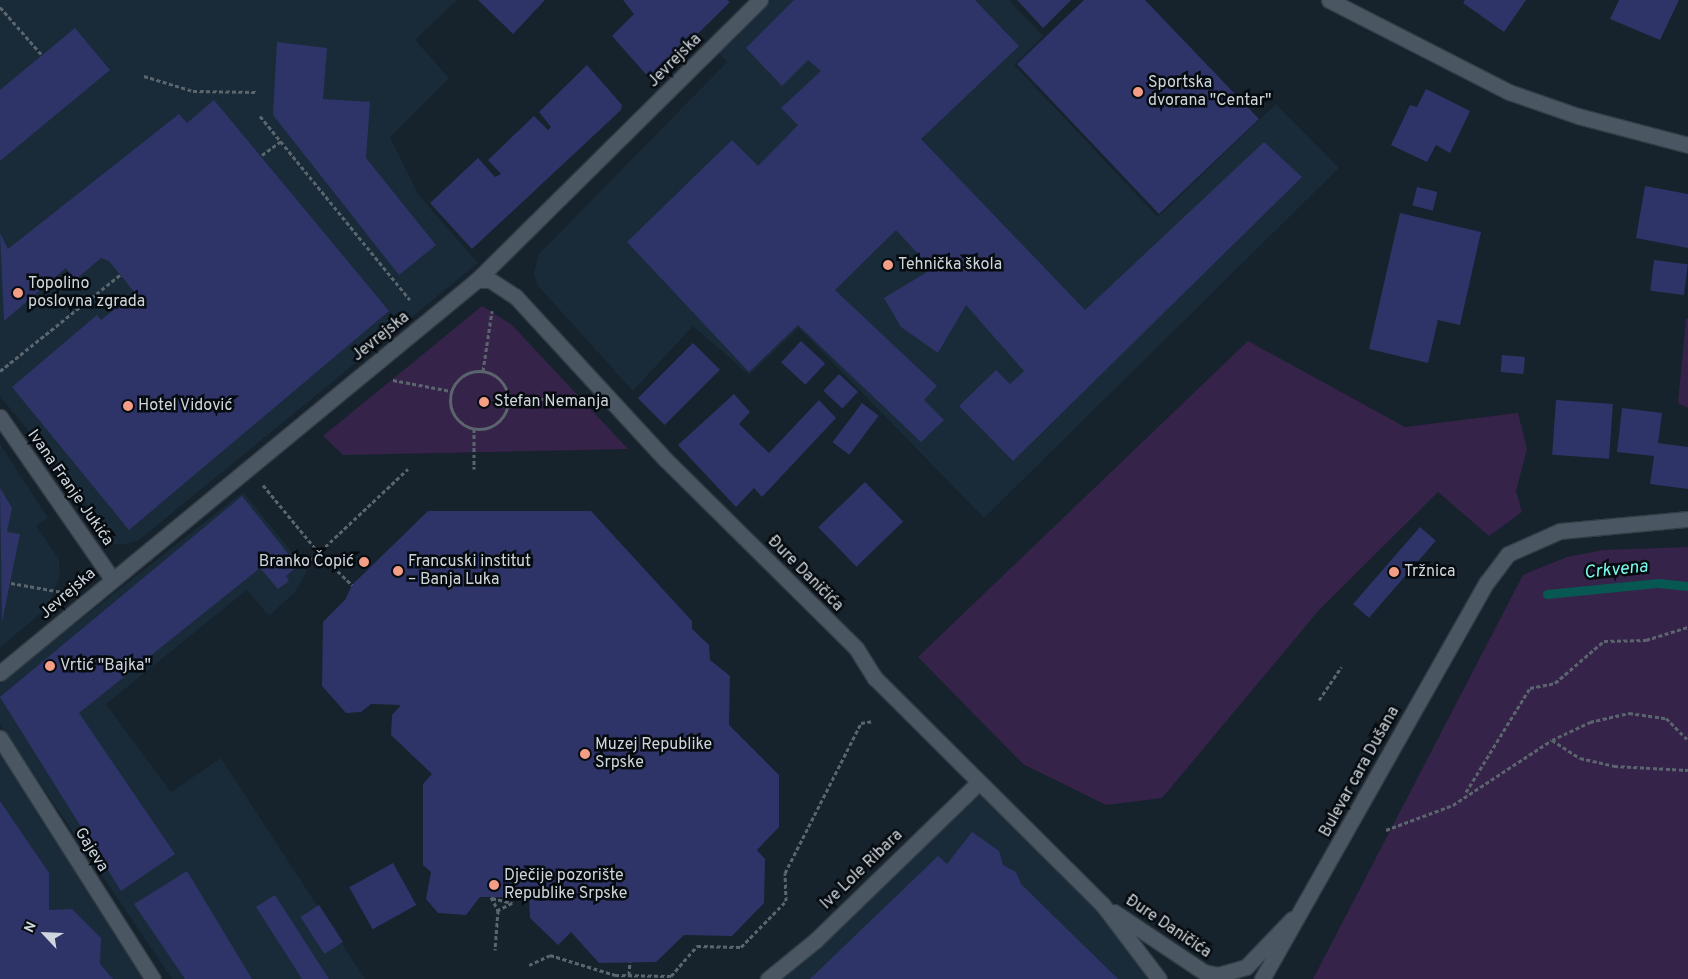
<!DOCTYPE html>
<html>
<head>
<meta charset="utf-8">
<style>
	body { margin:0 }
	#map { position:relative; width:1688px; height:979px; overflow:hidden; background:#16222c; font-family:Overpass,sans-serif }
	div>[style] { position:absolute }
	.built>* { inset:0; background:#192a39 }
	.green>* { inset:0; background:#362349 }
	.stream>* { height:9px; margin:-4.5px; padding:0 4.5px; transform-origin:4.5px; border-radius:4.5px; background:#075852 }
	.building>* { inset:0; background:#2e3467; transform-origin:0 0 }
	.path>* { height:3px; margin-top:-1.5px; transform-origin:0; background:repeating-linear-gradient(90deg,#5a656e 0 4px,transparent 0 6.5px) }
	.path>.ring { margin:-1.5px; padding:0; box-sizing:content-box; background:none; border:3px solid #5a656e; border-radius:50% }
	.roads { filter:drop-shadow(1px 0 #343c44) drop-shadow(-1px 0 #343c44) drop-shadow(0 1px #343c44) drop-shadow(0 -1px #343c44) }
	.street>* { height:15px; margin:-7.5px; padding:0 7.5px; transform-origin:7.5px; border-radius:7.5px; background:#4a5763 }
	.secondary>* { height:15px; margin:-7.5px; padding:0 7.5px; transform-origin:7.5px; border-radius:7.5px; background:#4a5763 }
	.dots>* { width:14px; height:14px; translate:-50% -50%; box-sizing:border-box; border:2px solid #060b0f; border-radius:50% }
	span { translate:-50% -50%; white-space:nowrap; text-align:center; line-height:1.15; -webkit-text-stroke:5px #060b0f; paint-order:stroke }
	.street-label { font-size:16px; color:#ced6dd }
	.poi-label { font-size:16px; color:#ced6dd }
	.left { translate:0 -50%; text-align:left }
	.right { translate:-100% -50%; text-align:right }
	.water-label { font-size:18px; color:#79fcee; font-style:italic }
	.north { position:absolute; left:20px; top:909px; width:50px; height:50px; -webkit-text-stroke:4px #060b0f; paint-order:stroke; rotate:295deg; font-size:14px; font-weight:700; line-height:20px; text-align:center; color:#ced6dd }
	.north::after { content:''; display:block; margin:auto; width:18px; height:22px; background:#ced6dd; clip-path:polygon(50% 0,100% 100%,50% 72%,0 100%) }
</style>
</head>
<body>
<div id="map">
	<div class="built">
		<div style="clip-path:polygon(0 0,457px 0,415px 40px,449px 78px,390px 137px,418px 194px,478px 263px,139px 540px,127px 544px,114px 544px,94px 532px,103px 524px,0 396px)"></div>
		<div style="clip-path:polygon(767px 0,1009px 0,1043px 36px,1014px 65px,1158px 217px,1276px 104px,1339px 168px,984px 518px,799px 328px,749px 375px,693px 326px,633px 391px,538px 286px,534px 274px,538px 255px,727px 62px,718px 52px)"></div>
		<div style="clip-path:polygon(0 444px,48px 518px,36px 526px,59px 559px,60px 575px,48px 607px,0 648px)"></div>
		<div style="clip-path:polygon(243px 492px,307px 571px,296px 591px,269px 616px,247px 590px,106px 704px,171px 792px,221px 758px,365px 979px,172px 979px,0 724px,0 683px)"></div>
		<div style="clip-path:polygon(0 752px,147px 979px,0 979px)"></div>
		<div style="clip-path:polygon(978px 783px,1120px 927px,1151px 979px,765px 979px)"></div>
	</div>
	<div class="green">
		<div style="clip-path:polygon(482px 306px,511px 324px,628px 449px,343px 455px,323px 436px)"></div>
		<div style="clip-path:polygon(1686px 319px,1688px 319px,1688px 408px,1678px 403px)"></div>
		<div style="clip-path:polygon(1248px 341px,1405px 427px,1518px 413px,1527px 449px,1516px 491px,1522px 512px,1489px 536px,1438px 492px,1319px 610px,1162px 798px,1106px 805px,1023px 764px,918px 657px)"></div>
		<div style="clip-path:polygon(1688px 547px,1688px 979px,1313px 979px,1523px 575px,1567px 557px,1603px 550px)"></div>
	</div>
	<div class="stream">
		<div style="left:1547px;top:594px;width:112px;rotate:-5.7deg"></div>
		<div style="left:1658px;top:583px;width:30px;rotate:6deg"></div>
	</div>
	<div class="building">
		<div style="clip-path:polygon(478px 0,545px 0,513px 34px)"></div>
		<div style="clip-path:polygon(623px 0,727px 0,730px 2px,651px 80px,612px 36px,634px 14px)"></div>
		<div style="clip-path:polygon(794px 0,975px 0,1019px 46px,921px 139px,1085px 310px,1264px 142px,1302px 177px,1013px 461px,959px 406px,996px 370px,1010px 384px,1024px 371px,966px 305px,938px 353px,901px 327px,884px 298px,932px 269px,896px 230px,835px 290px,937px 386px,924px 400px,944px 420px,921px 442px,798px 325px,749px 372px,627px 242px,732px 140px,758px 166px,798px 125px,781px 108px,821px 71px,808px 60px,782px 86px,746px 48px)"></div>
		<div style="clip-path:polygon(1017px 0,1071px 0,1043px 28px)"></div>
		<div style="clip-path:polygon(1084px 0,1145px 0,1259px 119px,1159px 214px,1017px 64px)"></div>
		<div style="clip-path:polygon(1465px 0,1526px 0,1504px 32px,1463px 3px)"></div>
		<div style="clip-path:polygon(1619px 0,1679px 0,1660px 40px,1610px 19px)"></div>
		<div style="clip-path:polygon(75px 28px,110px 70px,0 161px,0 90px)"></div>
		<div style="clip-path:polygon(277px 42px,327px 48px,323px 99px,370px 102px,366px 158px,436px 245px,399px 275px,273px 115px)"></div>
		<div style="clip-path:polygon(587px 65px,622px 105px,621px 110px,472px 249px,430px 203px,478px 158px,495px 177px,501px 174px,488px 160px,534px 116px,548px 130px,551px 127px,539px 112px)"></div>
		<div style="clip-path:polygon(1426px 89px,1470px 111px,1450px 153px,1436px 145px,1427px 162px,1391px 145px,1410px 105px,1417px 107px)"></div>
		<div style="clip-path:polygon(214px 100px,389px 311px,129px 530px,12px 387px,97px 315px,101px 320px,135px 293px,109px 261px,101px 258px,75px 280px,66px 268px,4px 321px,0 233px,8px 249px,179px 114px,187px 123px)"></div>
		<div style="clip-path:polygon(1645px 186px,1688px 194px,1688px 248px,1636px 238px)"></div>
		<div style="left:1417px;top:187px;width:21px;height:19px;rotate:14deg"></div>
		<div style="clip-path:polygon(1400px 213px,1481px 232px,1460px 325px,1438px 320px,1428px 363px,1369px 349px)"></div>
		<div style="left:1654px;top:260px;width:34px;height:31px;rotate:7deg"></div>
		<div style="left:801px;top:341px;width:33px;height:29px;rotate:43deg"></div>
		<div style="left:693px;top:343px;width:38px;height:78px;rotate:45deg"></div>
		<div style="left:1502px;top:355px;width:23px;height:17px;rotate:5deg"></div>
		<div style="left:839px;top:374px;width:26px;height:23px;rotate:43deg"></div>
		<div style="clip-path:polygon(734px 394px,750px 412px,739px 424px,769px 453px,819px 400px,836px 418px,762px 497px,754px 488px,736px 507px,678px 445px)"></div>
		<div style="left:1556px;top:400px;width:57px;height:55px;rotate:4deg"></div>
		<div style="left:862px;top:403px;width:21px;height:49px;rotate:37deg"></div>
		<div style="clip-path:polygon(1622px 408px,1662px 413px,1658px 443px,1688px 447px,1688px 489px,1650px 484px,1654px 456px,1617px 452px)"></div>
		<div style="left:865px;top:482px;width:55px;height:65px;rotate:46deg"></div>
		<div style="clip-path:polygon(0 488px,12px 508px,7px 532px,20px 534px,2px 622px)"></div>
		<div style="clip-path:polygon(242px 496px,298px 566px,286px 576px,289px 581px,278px 589px,260px 568px,79px 713px,175px 854px,121px 891px,0 697px)"></div>
		<div style="clip-path:polygon(428px 511px,591px 511px,692px 621px,692px 629px,709px 645px,710px 660px,730px 676px,729px 725px,779px 775px,779px 827px,757px 850px,765px 859px,764px 903px,732px 936px,684px 935px,656px 962px,599px 963px,571px 932px,558px 945px,530px 918px,529px 897px,480px 897px,466px 915px,438px 913px,426px 899px,431px 872px,423px 865px,423px 784px,432px 774px,391px 735px,392px 715px,401px 705px,371px 704px,361px 712px,346px 713px,322px 686px,323px 622px,345px 600px,352px 585px)"></div>
		<div style="left:1420px;top:527px;width:21px;height:102px;rotate:41deg"></div>
		<div style="clip-path:polygon(0 801px,49px 873px,49px 910px,72px 909px,101px 938px,100px 964px,113px 979px,0 979px)"></div>
		<div style="clip-path:polygon(972px 832px,999px 851px,1003px 865px,1016px 872px,1021px 884px,1118px 979px,810px 979px,938px 856px,947px 864px)"></div>
		<div style="left:393px;top:863px;width:48px;height:50px;rotate:61deg"></div>
		<div style="clip-path:polygon(187px 871px,252px 979px,185px 979px,134px 904px)"></div>
		<div style="clip-path:polygon(275px 895px,329px 979px,302px 979px,256px 907px)"></div>
		<div style="left:319px;top:905px;width:44px;height:22px;rotate:57deg"></div>
	</div>
	<div class="path">
		<div style="left:0;top:7px;width:64px;rotate:48.8deg"></div>
		<div style="left:144px;top:76px;width:51px;rotate:17deg"></div>
		<div style="left:193px;top:91px;width:65px;rotate:0.9deg"></div>
		<div style="left:260px;top:116px;width:237px;rotate:50.8deg"></div>
		<div style="left:262px;top:155px;width:24px;rotate:-36deg"></div>
		<div class="ring" style="left:450px;top:371px;width:55px;height:55px"></div>
		<div style="left:0;top:371px;width:155px;rotate:-38.7deg"></div>
		<div style="left:483px;top:371px;width:61px;rotate:-81.5deg"></div>
		<div style="left:393px;top:380px;width:59px;rotate:10.7deg"></div>
		<div style="left:508px;top:397px;width:71px;rotate:3.2deg"></div>
		<div style="left:474px;top:428px;width:41px;rotate:90deg"></div>
		<div style="left:263px;top:485px;width:88px;rotate:50.5deg"></div>
		<div style="left:319px;top:553px;width:46px;rotate:44.1deg"></div>
		<div style="left:311px;top:560px;width:133px;rotate:-43.2deg"></div>
		<div style="left:11px;top:583px;width:52px;rotate:10deg"></div>
		<div style="left:1319px;top:700px;width:40px;rotate:-56deg"></div>
		<div style="left:1552px;top:740px;width:33px;rotate:33deg"></div>
		<div style="left:1580px;top:758px;width:35px;rotate:13deg"></div>
		<div style="left:1614px;top:766px;width:74px;rotate:3.1deg"></div>
		<div style="left:1466px;top:792px;width:122px;rotate:-58.4deg"></div>
		<div style="left:1530px;top:688px;width:25px;rotate:-11deg"></div>
		<div style="left:1555px;top:683px;width:65px;rotate:-40.6deg"></div>
		<div style="left:1604px;top:641px;width:42px;rotate:-1.4deg"></div>
		<div style="left:1646px;top:640px;width:44px;rotate:-17.2deg"></div>
		<div style="left:1386px;top:830px;width:72px;rotate:-20.5deg"></div>
		<div style="left:1453px;top:805px;width:118px;rotate:-33.3deg"></div>
		<div style="left:1552px;top:740px;width:42px;rotate:-25.3deg"></div>
		<div style="left:1590px;top:722px;width:40px;rotate:-13deg"></div>
		<div style="left:1629px;top:713px;width:37px;rotate:8deg"></div>
		<div style="left:1666px;top:718px;width:31px;rotate:45deg"></div>
		<div style="left:491px;top:897px;width:15px;rotate:62deg"></div>
		<div style="left:498px;top:910px;width:40px;rotate:94.3deg"></div>
		<div style="left:492px;top:898px;width:21px;rotate:14deg"></div>
		<div style="left:512px;top:903px;width:16px;rotate:153deg"></div>
		<div style="left:529px;top:965px;width:23px;rotate:-25deg"></div>
		<div style="left:550px;top:955px;width:68px;rotate:17.1deg"></div>
		<div style="left:615px;top:975px;width:56px;rotate:1deg"></div>
		<div style="left:671px;top:976px;width:40px;rotate:-49deg"></div>
		<div style="left:697px;top:946px;width:44px;rotate:1.3deg"></div>
		<div style="left:741px;top:947px;width:64px;rotate:-45.6deg"></div>
		<div style="left:786px;top:901px;width:28px;rotate:-92deg"></div>
		<div style="left:785px;top:873px;width:168px;rotate:-63.1deg"></div>
		<div style="left:861px;top:723px;width:13px;rotate:-9deg"></div>
		<div style="left:629px;top:975px;width:13px;rotate:-86deg"></div>
	</div>
	<div class="roads">
		<div class="street">
			<div style="left:477px;top:280px;width:13px"></div>
			<div style="left:490px;top:280px;width:30px;rotate:33deg"></div>
			<div style="left:515px;top:296px;width:222px;rotate:47.4deg"></div>
			<div style="left:665px;top:459px;width:269px;rotate:44.7deg"></div>
			<div style="left:856px;top:648px;width:36px;rotate:58deg"></div>
			<div style="left:875px;top:678px;width:320px;rotate:44.9deg"></div>
			<div style="left:1102px;top:904px;width:94px;rotate:52.8deg"></div>
			<div style="left:0;top:417px;width:197px;rotate:55.3deg"></div>
			<div style="left:0;top:673px;width:618px;rotate:-39.49deg"></div>
			<div style="left:477px;top:280px;width:398px;rotate:-44.7deg"></div>
			<div style="left:0;top:738px;width:285px;rotate:57.6deg"></div>
			<div style="left:1114px;top:912px;width:108px;rotate:33.7deg"></div>
			<div style="left:1204px;top:972px;width:14px;rotate:12deg"></div>
			<div style="left:1218px;top:975px;width:29px;rotate:-16deg"></div>
			<div style="left:1246px;top:967px;width:66px;rotate:-46.2deg"></div>
			<div style="left:768px;top:979px;width:62px;rotate:-39.1deg"></div>
			<div style="left:816px;top:940px;width:226px;rotate:-44.1deg"></div>
		</div>
		<div class="secondary">
			<div style="left:1329px;top:0;width:202px;rotate:27.1deg"></div>
			<div style="left:1509px;top:92px;width:73px;rotate:19.2deg"></div>
			<div style="left:1578px;top:116px;width:114px;rotate:14.8deg"></div>
			<div style="left:1262px;top:979px;width:456px;rotate:-60.5deg"></div>
			<div style="left:1487px;top:582px;width:35px;rotate:-53deg"></div>
			<div style="left:1508px;top:554px;width:57px;rotate:-23.9deg"></div>
			<div style="left:1560px;top:531px;width:129px;rotate:-5.4deg"></div>
		</div>
	</div>
	<div class="dots">
		<div style="left:1138px;top:92px;background:#f49e87"></div>
		<div style="left:888px;top:265px;background:#f49e87"></div>
		<div style="left:18px;top:293px;background:#f49e87"></div>
		<div style="left:484px;top:402px;background:#f49e87"></div>
		<div style="left:128px;top:406px;background:#f49e87"></div>
		<div style="left:364px;top:562px;background:#f49e87"></div>
		<div style="left:398px;top:571px;background:#f49e87"></div>
		<div style="left:1394px;top:572px;background:#f49e87"></div>
		<div style="left:50px;top:666px;background:#f49e87"></div>
		<div style="left:585px;top:754px;background:#f49e87"></div>
		<div style="left:494px;top:885px;background:#f49e87"></div>
	</div>
	<div class="street-label">
		<span style="left:675px;top:61px;rotate:-45deg">Jevrejska</span>
		<span style="left:381px;top:337px;rotate:-39deg">Jevrejska</span>
		<span style="left:70px;top:488px;rotate:55deg">Ivana Franje Jukića</span>
		<span style="left:805px;top:574px;rotate:45deg">Đure Daničića</span>
		<span style="left:68px;top:594px;rotate:-41deg">Jevrejska</span>
		<span style="left:1360px;top:772px;rotate:-61deg">Bulevar cara Dušana</span>
		<span style="left:91px;top:850px;rotate:58deg">Gajeva</span>
		<span style="left:862px;top:870px;rotate:-44deg">Ive Lole Ribara</span>
		<span style="left:1168px;top:927px;rotate:34deg">Đure Daničića</span>
	</div>
	<div class="poi-label">
		<span class="left" style="left:1148px;top:92px">Sportska<br>dvorana "Centar"</span>
		<span class="left" style="left:898px;top:265px">Tehnička škola</span>
		<span class="left" style="left:28px;top:293px">Topolino<br>poslovna zgrada</span>
		<span class="left" style="left:494px;top:402px">Stefan Nemanja</span>
		<span class="left" style="left:138px;top:406px">Hotel Vidović</span>
		<span class="right" style="left:354px;top:562px">Branko Čopić</span>
		<span class="left" style="left:408px;top:571px">Francuski institut<br>– Banja Luka</span>
		<span class="left" style="left:1404px;top:572px">Tržnica</span>
		<span class="left" style="left:60px;top:666px">Vrtić "Bajka"</span>
		<span class="left" style="left:595px;top:754px">Muzej Republike<br>Srpske</span>
		<span class="left" style="left:504px;top:885px">Dječije pozorište<br>Republike Srpske</span>
	</div>
	<div class="water-label">
		<span style="left:1616px;top:571px;rotate:-6deg">Crkvena</span>
	</div>
	<div class="north">N</div>
</div>
</body>
</html>
